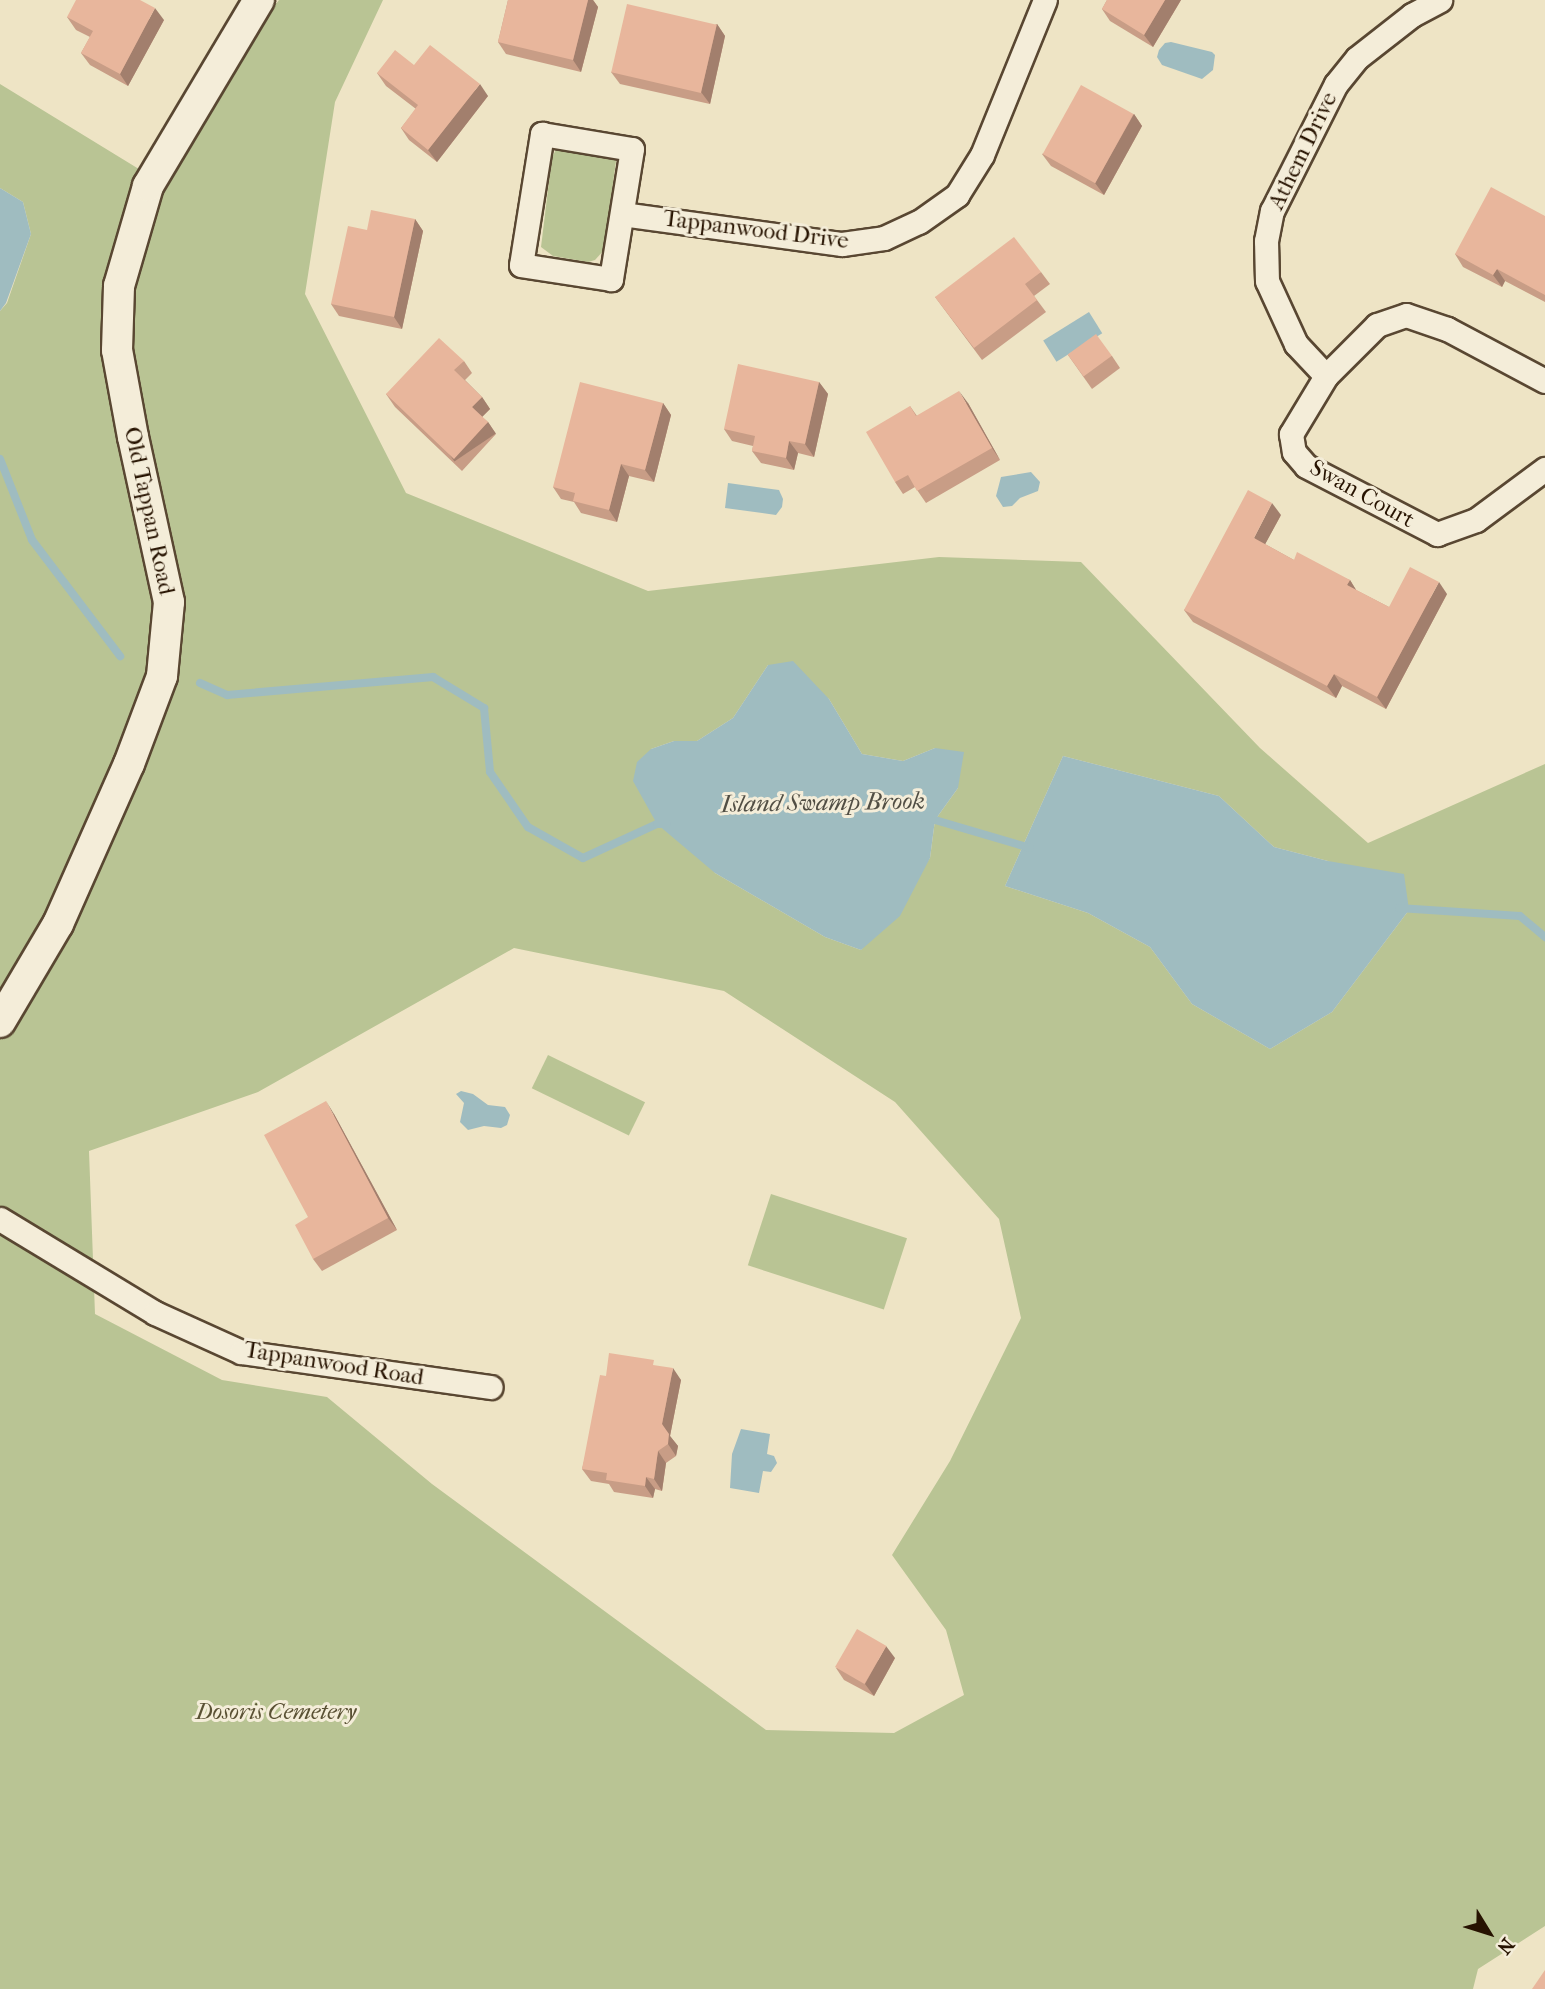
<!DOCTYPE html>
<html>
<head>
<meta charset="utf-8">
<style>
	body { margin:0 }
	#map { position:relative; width:1545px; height:1989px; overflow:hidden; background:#eee4c5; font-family:"IM FELL French Canon",serif }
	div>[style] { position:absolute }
	.green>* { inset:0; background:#b9c494; transform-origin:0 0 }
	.water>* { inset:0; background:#9fbcc0; transform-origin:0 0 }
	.stream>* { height:8px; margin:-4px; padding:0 4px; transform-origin:4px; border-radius:4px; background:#9fbcc0 }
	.roads { filter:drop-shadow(2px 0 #594732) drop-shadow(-2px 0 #594732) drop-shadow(0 2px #594732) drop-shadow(0 -2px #594732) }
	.minor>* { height:23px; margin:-11.5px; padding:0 11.5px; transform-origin:11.5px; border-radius:11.5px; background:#f4edd9 }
	.tertiary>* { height:30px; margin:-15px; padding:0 15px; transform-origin:15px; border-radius:15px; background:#f4edd9 }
	.wall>* { inset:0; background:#c89d86 }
	.shaded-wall>* { inset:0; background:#a27f6d; transform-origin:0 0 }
	.building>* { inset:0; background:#e8b69c; transform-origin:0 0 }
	span { translate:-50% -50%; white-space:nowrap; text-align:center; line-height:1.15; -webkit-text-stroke:6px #f4edd9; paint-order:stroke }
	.street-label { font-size:23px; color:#271301 }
	.park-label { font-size:23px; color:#5a5134; font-style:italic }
	.water-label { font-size:24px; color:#514e44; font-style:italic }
	.north { position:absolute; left:1454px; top:1898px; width:70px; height:70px; -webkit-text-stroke:5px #f4edd9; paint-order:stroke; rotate:128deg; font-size:19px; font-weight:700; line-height:28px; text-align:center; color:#271301 }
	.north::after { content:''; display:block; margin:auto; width:24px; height:32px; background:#271301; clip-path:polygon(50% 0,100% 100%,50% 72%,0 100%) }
</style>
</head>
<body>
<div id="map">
	<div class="green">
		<div style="clip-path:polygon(evenodd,279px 0,383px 0,335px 102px,305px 294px,406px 493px,648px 591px,939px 557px,1081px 562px,1260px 748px,1368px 843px,1545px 764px,1545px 1926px,1478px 1969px,1473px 1989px,0 1989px,0 311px,7px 303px,31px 234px,23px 202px,0 188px,0 84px,147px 174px,279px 0,768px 665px,829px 699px,862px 754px,903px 761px,935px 748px,958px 788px,935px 820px,930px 858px,861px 950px,825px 937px,715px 873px,651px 749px,674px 741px,697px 741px,733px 718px,768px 665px,279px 0,1063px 756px,1219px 796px,1274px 847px,1328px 861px,1409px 910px,1332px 1012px,1270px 1049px,1192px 1004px,1150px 947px,1088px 913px,1005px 886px,1063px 756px,279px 0,514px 948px,724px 991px,895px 1102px,999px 1219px,1021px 1318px,950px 1461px,892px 1555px,946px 1630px,964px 1695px,894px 1733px,766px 1730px,432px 1484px,327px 1397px,222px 1380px,95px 1314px,89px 1151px,258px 1092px,514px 948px)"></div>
		<div style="clip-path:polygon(557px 148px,612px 157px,616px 161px,604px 250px,595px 260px,588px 262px,553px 256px,541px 247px,552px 157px)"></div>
		<div style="left:548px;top:1055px;width:108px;height:37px;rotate:26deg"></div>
		<div style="left:771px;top:1194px;width:143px;height:75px;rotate:18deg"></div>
	</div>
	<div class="water">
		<div style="clip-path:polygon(1171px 42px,1212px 52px,1215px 55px,1213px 70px,1202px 79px,1162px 65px,1157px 57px,1159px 50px,1165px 43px)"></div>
		<div style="clip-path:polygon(0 188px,23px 202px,31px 234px,6px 303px,0 311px)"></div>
		<div style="left:1089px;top:312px;width:25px;height:54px;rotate:58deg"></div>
		<div style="clip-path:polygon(1031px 472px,1040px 482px,1038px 491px,1020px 498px,1012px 506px,1003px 507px,996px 496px,1001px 477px)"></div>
		<div style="clip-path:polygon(728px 483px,779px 490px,783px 499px,782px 507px,776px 515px,725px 508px)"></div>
		<div style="clip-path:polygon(793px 661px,829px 699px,862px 754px,903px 761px,935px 748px,964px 752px,958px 788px,935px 820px,930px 858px,900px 916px,861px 950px,825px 937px,715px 873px,657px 824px,633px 781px,637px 762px,651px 749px,674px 741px,697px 741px,733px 718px,768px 665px)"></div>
		<div style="clip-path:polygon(1063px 756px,1219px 796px,1274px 847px,1328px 861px,1404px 874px,1409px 910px,1332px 1012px,1270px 1049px,1192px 1004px,1150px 947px,1088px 913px,1005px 886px)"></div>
		<div style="clip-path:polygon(461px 1091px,473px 1094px,488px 1105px,505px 1107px,510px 1115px,507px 1125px,501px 1128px,484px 1126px,468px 1130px,460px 1122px,464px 1103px,456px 1094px)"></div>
		<div style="clip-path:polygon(741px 1429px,770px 1434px,767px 1454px,774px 1456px,777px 1463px,771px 1472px,763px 1471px,759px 1493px,730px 1488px,732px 1454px)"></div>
	</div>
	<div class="stream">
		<div style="left:0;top:459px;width:87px;rotate:68.4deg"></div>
		<div style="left:32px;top:540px;width:146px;rotate:52.8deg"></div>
		<div style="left:200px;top:683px;width:30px;rotate:24deg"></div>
		<div style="left:227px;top:695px;width:207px;rotate:-5deg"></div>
		<div style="left:433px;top:677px;width:60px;rotate:31.3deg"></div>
		<div style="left:484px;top:708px;width:64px;rotate:84.6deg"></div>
		<div style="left:490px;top:772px;width:67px;rotate:55.4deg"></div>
		<div style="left:528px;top:827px;width:63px;rotate:29.4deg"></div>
		<div style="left:583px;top:858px;width:81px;rotate:-24.7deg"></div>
		<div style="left:657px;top:824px;width:10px"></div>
		<div style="left:925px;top:820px;width:10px"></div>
		<div style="left:935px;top:820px;width:99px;rotate:16.4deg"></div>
		<div style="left:1399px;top:908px;width:121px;rotate:3.8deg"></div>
		<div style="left:1520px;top:916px;width:33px;rotate:40deg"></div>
	</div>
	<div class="roads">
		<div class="minor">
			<div style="left:542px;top:134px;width:91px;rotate:9.5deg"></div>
			<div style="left:632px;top:149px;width:132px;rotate:99.2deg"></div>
			<div style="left:611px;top:279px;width:91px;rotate:-171.2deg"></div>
			<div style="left:521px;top:265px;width:133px;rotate:-80.9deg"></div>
			<div style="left:622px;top:214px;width:222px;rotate:7.8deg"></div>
			<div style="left:842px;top:244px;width:42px;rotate:-8.1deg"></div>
			<div style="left:884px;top:238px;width:38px;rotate:-25deg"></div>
			<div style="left:919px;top:222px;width:47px;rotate:-35.4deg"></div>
			<div style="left:957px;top:195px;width:47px;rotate:-58deg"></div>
			<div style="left:982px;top:155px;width:167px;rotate:-67.9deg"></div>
			<div style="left:1326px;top:376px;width:44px;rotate:-133.2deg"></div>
			<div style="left:1296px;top:344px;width:69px;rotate:-114.7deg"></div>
			<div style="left:1267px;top:281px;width:40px;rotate:-91.4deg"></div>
			<div style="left:1266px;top:241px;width:31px;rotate:-79deg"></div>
			<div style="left:1272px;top:211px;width:142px;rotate:-63.3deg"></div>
			<div style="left:1336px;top:84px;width:33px;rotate:-51deg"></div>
			<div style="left:1357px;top:58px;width:70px;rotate:-38deg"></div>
			<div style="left:1412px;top:15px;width:32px;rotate:-28deg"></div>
			<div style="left:1545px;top:381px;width:111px;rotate:-152deg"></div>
			<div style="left:1447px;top:329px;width:43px;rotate:-161.1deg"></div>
			<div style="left:1406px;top:315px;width:31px;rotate:161deg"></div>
			<div style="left:1377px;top:325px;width:72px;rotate:135deg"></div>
			<div style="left:1326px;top:376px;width:68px;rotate:121.1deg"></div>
			<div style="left:1291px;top:434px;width:18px;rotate:81deg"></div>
			<div style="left:1294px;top:452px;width:18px;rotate:49deg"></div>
			<div style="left:1306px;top:466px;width:148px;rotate:27.4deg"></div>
			<div style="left:1437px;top:534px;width:41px;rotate:-19.7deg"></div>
			<div style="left:1476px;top:520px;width:86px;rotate:-36.5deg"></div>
			<div style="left:0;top:1219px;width:181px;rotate:31.2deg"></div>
			<div style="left:155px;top:1313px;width:94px;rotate:24.4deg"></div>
			<div style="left:241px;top:1352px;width:252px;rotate:8deg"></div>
		</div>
		<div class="tertiary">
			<div style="left:0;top:1022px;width:114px;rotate:-59.4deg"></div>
			<div style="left:58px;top:924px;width:175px;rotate:-66.1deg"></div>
			<div style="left:129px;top:764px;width:94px;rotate:-69.4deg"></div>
			<div style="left:162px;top:676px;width:74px;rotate:-84.6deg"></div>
			<div style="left:169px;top:602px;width:169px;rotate:-102.3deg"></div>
			<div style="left:133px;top:437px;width:88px;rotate:-100.4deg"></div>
			<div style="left:117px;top:350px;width:64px;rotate:-88.2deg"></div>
			<div style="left:119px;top:286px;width:104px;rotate:-73.8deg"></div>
			<div style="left:148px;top:186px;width:217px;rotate:-59.2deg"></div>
		</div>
	</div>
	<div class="wall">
		<div style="clip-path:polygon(508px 0,593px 0,598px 7px,581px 72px,506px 54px,498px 42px)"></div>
		<div style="clip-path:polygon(1107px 0,1181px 0,1153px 47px,1110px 21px,1102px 9px)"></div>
		<div style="clip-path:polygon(67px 17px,164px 20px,128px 86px,90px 65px,81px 53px,90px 37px,76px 30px)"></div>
		<div style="clip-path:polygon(717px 24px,725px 36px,710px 104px,620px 84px,611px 72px)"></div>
		<div style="clip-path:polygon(414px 65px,488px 96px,437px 162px,409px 140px,401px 128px,416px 109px,386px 86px,377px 73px)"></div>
		<div style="clip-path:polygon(1134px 114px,1142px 126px,1104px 195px,1051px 166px,1042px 154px)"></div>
		<div style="clip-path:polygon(1545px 216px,1545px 302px,1505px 281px,1502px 287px,1463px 267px,1455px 254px)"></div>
		<div style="clip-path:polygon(415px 219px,423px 231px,402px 329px,339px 316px,331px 304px)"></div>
		<div style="clip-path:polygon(1041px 272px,1050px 284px,1034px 296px,1046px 312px,982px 360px,935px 297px)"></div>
		<div style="clip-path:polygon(1068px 355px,1112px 356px,1120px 368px,1092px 389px)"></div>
		<div style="clip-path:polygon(464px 361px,472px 373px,465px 380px,482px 397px,490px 409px,482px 417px,488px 422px,496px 434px,462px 471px,395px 407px,386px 394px)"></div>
		<div style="clip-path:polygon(819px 382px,828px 394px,814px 457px,798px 453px,794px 470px,761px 463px,752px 451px,753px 446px,732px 441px,724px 429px)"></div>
		<div style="clip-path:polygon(663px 403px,671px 415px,654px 482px,629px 476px,617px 522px,581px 513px,574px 502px,561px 499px,553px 487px)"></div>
		<div style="clip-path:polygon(968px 403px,1000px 460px,926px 503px,915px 487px,903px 494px,895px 482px,910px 406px,917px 416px)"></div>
		<div style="clip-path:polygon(1281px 515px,1265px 544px,1294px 560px,1350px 580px,1356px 590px,1389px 607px,1447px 594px,1386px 709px,1342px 686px,1336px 698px,1193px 622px,1184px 610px)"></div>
		<div style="clip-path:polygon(334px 1114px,397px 1230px,322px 1271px,313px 1259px,308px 1217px)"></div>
		<div style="clip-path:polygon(658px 1366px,681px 1380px,670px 1436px,678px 1446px,676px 1456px,666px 1463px,662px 1491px,655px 1489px,653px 1498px,614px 1492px,609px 1484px,591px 1481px,582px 1469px,606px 1376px)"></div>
		<div style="clip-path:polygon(895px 1658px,874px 1696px,844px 1680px,836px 1668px)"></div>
	</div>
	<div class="shaded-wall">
		<div style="clip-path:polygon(588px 0,593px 0,598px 7px,581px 72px,573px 60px)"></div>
		<div style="clip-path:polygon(1165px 0,1181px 0,1153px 47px,1144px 35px)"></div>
		<div style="clip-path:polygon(155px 8px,164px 20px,128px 86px,120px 74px)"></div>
		<div style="clip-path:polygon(717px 24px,725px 36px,710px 104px,701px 92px)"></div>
		<div style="clip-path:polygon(480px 84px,488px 96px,437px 162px,428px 150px)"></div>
		<div style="clip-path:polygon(1134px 114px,1142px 126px,1104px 195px,1095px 183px)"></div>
		<div style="clip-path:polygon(415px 219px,423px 231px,402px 329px,394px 317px)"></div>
		<div style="clip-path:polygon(1497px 269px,1505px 281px,1502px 287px,1493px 275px)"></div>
		<div style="clip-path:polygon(819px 382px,828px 394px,814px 457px,805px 444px)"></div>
		<div style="clip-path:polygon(959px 391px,968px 403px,1000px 460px,992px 448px)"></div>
		<div style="clip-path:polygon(482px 397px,490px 409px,480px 419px,472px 407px)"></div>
		<div style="clip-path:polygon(663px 403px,671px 415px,654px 482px,645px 470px)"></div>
		<div style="left:488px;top:422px;width:14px;height:50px;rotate:56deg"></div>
		<div style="clip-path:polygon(789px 441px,798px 453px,794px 470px,786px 458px)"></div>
		<div style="clip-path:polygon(621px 464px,629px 476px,617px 522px,609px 510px)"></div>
		<div style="clip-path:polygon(1272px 503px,1281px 515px,1262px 550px,1254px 538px)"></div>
		<div style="clip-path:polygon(1350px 580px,1358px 593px,1347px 585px)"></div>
		<div style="clip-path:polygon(1439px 582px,1447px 594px,1386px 709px,1377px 697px)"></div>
		<div style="clip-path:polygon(1334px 674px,1342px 686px,1336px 698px,1327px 686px)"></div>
		<div style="clip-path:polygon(326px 1101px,334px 1114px,397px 1230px,388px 1218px)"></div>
		<div style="clip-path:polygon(673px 1368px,681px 1380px,670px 1436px,678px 1446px,676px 1456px,668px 1444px,662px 1424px)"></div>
		<div style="clip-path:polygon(658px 1451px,666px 1463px,662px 1491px,654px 1479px)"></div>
		<div style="clip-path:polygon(646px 1477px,655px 1489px,653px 1498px,645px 1486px)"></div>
		<div style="clip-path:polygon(886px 1646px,895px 1658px,874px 1696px,865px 1684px)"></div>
	</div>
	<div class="building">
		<div style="clip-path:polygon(76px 0,140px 0,155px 8px,120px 74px,81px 53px,93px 31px,67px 17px)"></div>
		<div style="clip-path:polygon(508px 0,588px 0,573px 60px,498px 42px)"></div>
		<div style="clip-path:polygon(1107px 0,1165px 0,1144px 35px,1102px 9px)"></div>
		<div style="left:627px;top:4px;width:92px;height:70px;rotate:13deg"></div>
		<div style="clip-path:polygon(430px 45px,480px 84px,428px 150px,401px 128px,418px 105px,377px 73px,395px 50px,414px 65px)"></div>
		<div style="left:1081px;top:85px;width:60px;height:79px;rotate:29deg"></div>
		<div style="clip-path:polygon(1491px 187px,1545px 216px,1545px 295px,1497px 269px,1493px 275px,1455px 254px)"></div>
		<div style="clip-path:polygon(371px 210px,415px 219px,394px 317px,331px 304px,348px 226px,367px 230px)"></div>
		<div style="clip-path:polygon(1014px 237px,1041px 272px,1025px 284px,1037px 300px,974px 348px,935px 297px)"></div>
		<div style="left:1096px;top:334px;width:27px;height:35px;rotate:54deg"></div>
		<div style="clip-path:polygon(439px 338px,464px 361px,454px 370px,482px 397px,472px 407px,488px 422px,454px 459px,386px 394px)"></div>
		<div style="clip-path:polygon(738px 364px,819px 382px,805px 444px,789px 441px,786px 458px,752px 451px,755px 436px,724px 429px)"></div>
		<div style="clip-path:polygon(580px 382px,663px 403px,645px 470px,621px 464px,609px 510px,573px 501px,575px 493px,553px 487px)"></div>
		<div style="clip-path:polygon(959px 391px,992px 448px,917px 491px,908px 475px,895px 482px,866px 432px,910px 406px,916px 416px)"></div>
		<div style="clip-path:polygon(1248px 490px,1272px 503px,1254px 538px,1294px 560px,1297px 552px,1350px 580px,1347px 585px,1389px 607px,1410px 567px,1439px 582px,1377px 697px,1334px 674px,1327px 686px,1184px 610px)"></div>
		<div style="clip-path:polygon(326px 1101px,388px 1218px,313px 1259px,295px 1225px,308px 1217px,264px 1135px)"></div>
		<div style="clip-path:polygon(609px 1353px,654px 1360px,653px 1365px,673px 1368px,662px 1424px,669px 1434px,668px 1444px,658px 1451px,654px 1479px,646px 1477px,645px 1486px,606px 1480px,607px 1473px,582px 1469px,600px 1375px,606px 1376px)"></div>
		<div style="left:857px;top:1629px;width:34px;height:44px;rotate:30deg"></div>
		<div style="clip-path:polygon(1545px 1970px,1545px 1989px,1532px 1989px)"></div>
	</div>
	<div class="street-label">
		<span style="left:1303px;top:151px;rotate:-64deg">Athem Drive</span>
		<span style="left:756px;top:230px;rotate:7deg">Tappanwood Drive</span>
		<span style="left:1362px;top:494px;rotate:29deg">Swan Court</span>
		<span style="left:149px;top:511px;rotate:78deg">Old Tappan Road</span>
		<span style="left:334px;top:1364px;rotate:9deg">Tappanwood Road</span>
	</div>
	<div class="park-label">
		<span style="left:276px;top:1712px">Dosoris Cemetery</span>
	</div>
	<div class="water-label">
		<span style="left:823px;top:803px;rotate:-1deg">Island Swamp Brook</span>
	</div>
	<div class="north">N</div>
</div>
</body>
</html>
